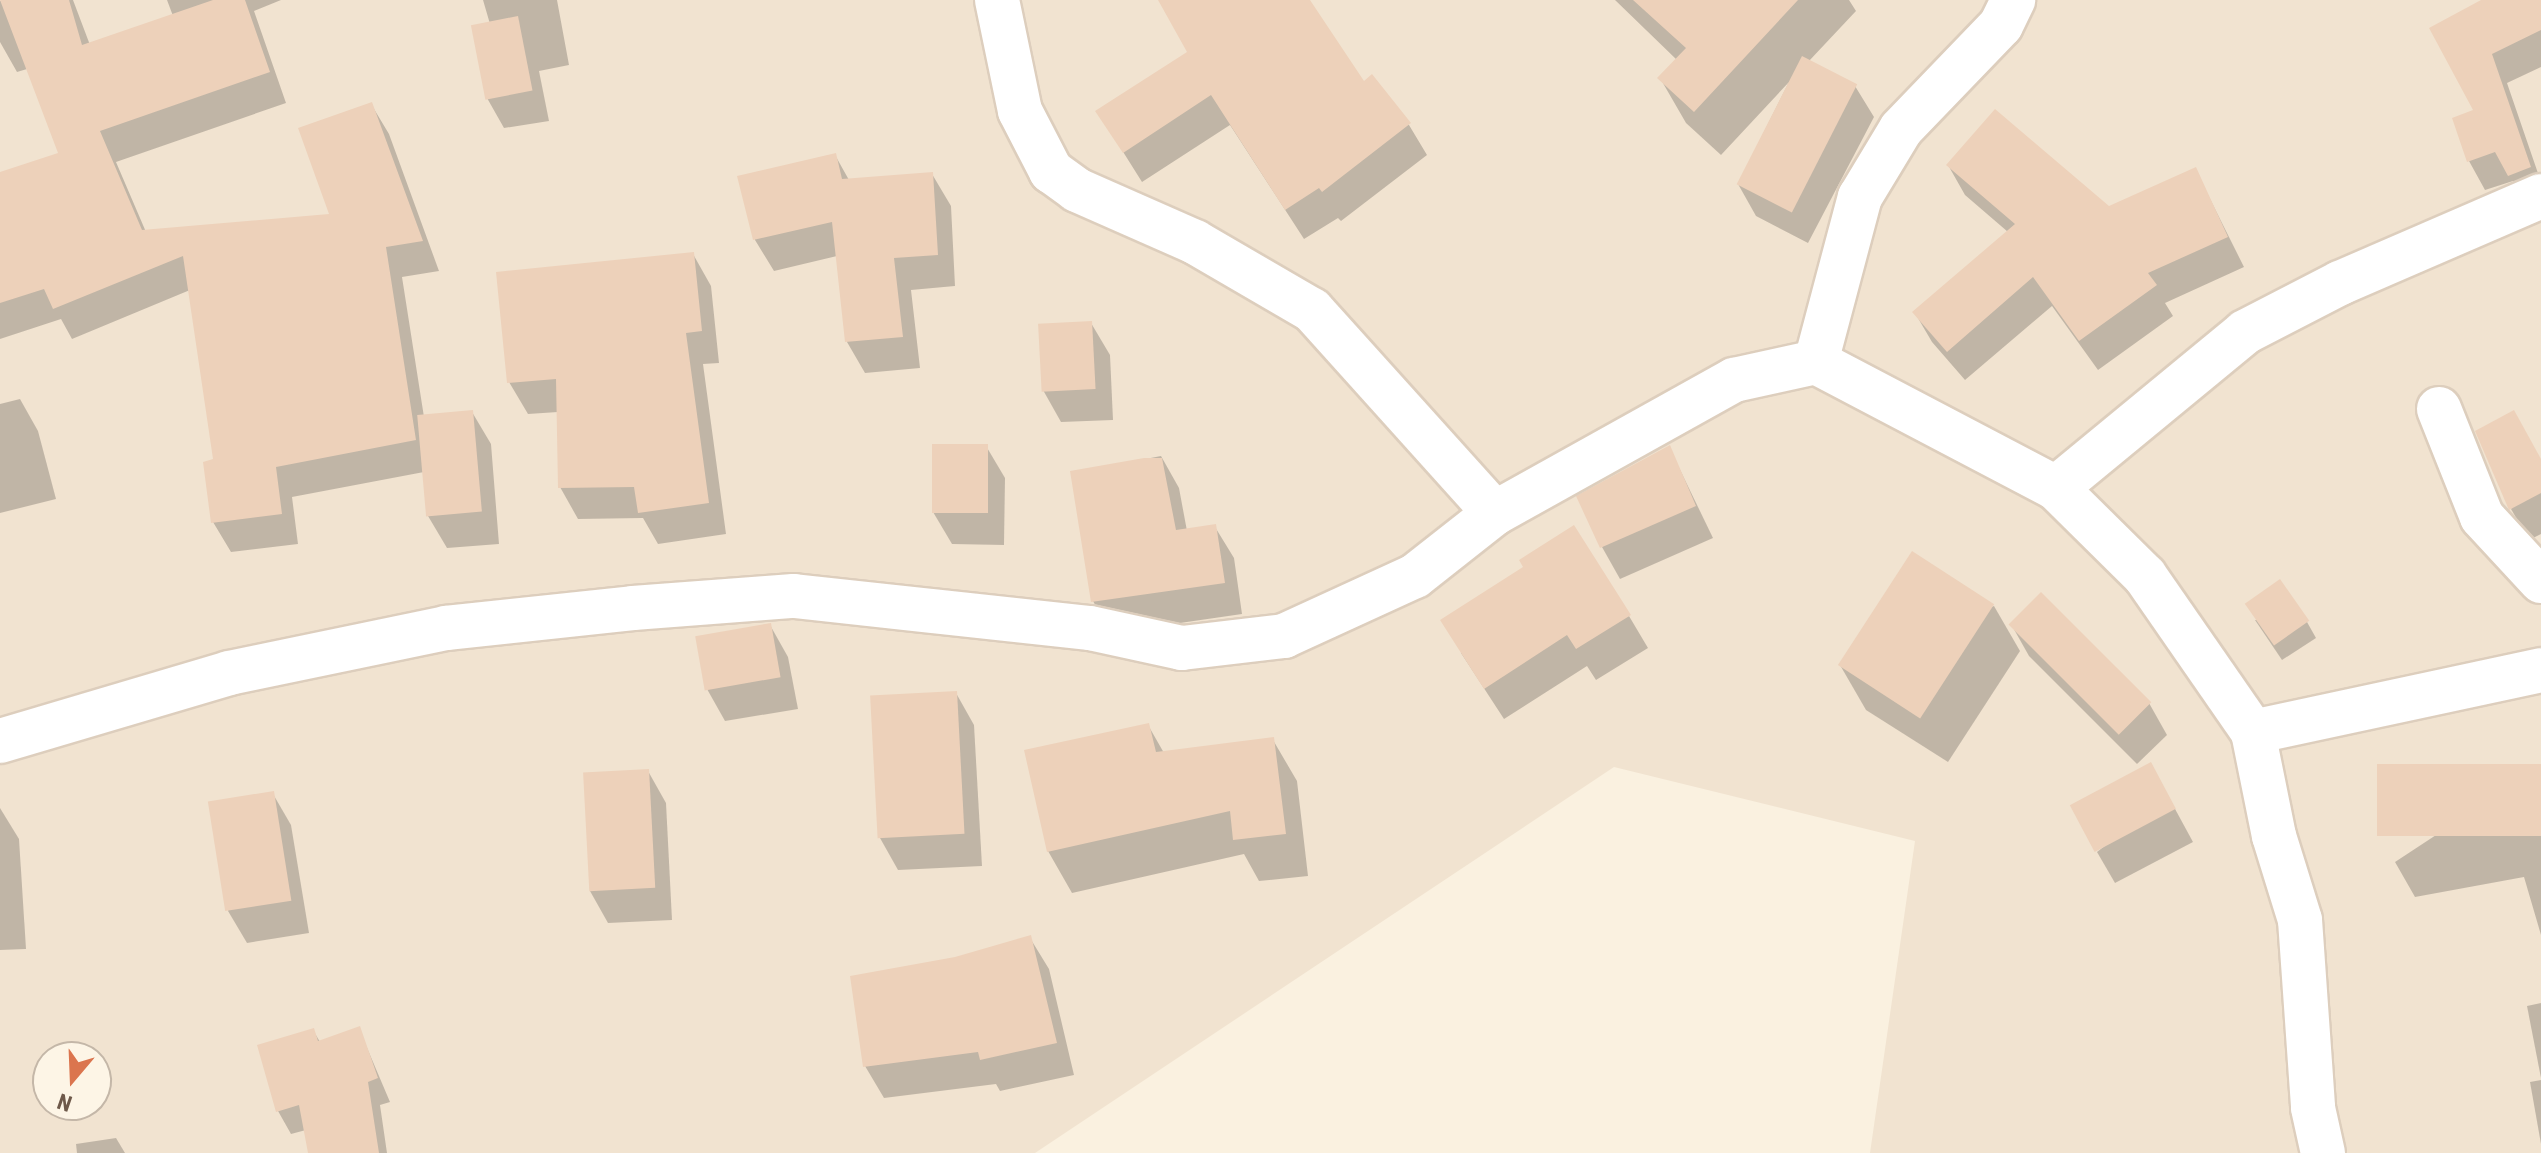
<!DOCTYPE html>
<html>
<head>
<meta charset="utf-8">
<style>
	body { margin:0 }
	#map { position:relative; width:2541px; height:1153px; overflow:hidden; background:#faf1e0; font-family:"Roboto Condensed",sans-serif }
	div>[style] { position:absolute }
	.residential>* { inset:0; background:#f1e3d0 }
	.shadow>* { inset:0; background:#0003 }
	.building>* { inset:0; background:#edd1ba; transform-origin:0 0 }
	.roads { filter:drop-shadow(2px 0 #ddcebd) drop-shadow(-2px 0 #ddcebd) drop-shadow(0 2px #ddcebd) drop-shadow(0 -2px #ddcebd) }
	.minor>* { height:44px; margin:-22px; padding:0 22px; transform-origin:22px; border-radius:22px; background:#fff }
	span { translate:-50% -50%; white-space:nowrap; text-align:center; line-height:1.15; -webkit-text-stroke:6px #fdf5e6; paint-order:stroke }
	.north { position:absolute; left:32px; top:1041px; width:80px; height:80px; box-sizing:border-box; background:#fdf5e6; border:2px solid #c4b7a8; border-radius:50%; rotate:199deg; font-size:22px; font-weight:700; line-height:32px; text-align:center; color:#6e594a }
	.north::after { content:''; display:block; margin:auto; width:28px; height:36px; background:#db754e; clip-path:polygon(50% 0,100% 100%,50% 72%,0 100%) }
</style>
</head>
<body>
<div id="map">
	<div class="residential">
		<div style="clip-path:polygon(evenodd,0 0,2541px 0,2541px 1153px,1870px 1153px,1915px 841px,1614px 767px,1035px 1153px,0 1153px,0 0,48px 1057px,96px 1057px,96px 1105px,48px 1105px,48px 1057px)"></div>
	</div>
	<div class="shadow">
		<div style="clip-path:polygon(73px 0,90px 45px,173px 16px,167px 0,281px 0,254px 11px,286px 103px,116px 162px,146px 232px,332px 216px,371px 104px,389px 134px,439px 271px,402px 277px,424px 417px,472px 412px,491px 444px,499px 544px,447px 548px,428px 516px,424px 472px,292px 497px,298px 544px,231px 552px,213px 522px,215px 461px,190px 290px,72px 339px,61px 319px,0 339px,0 241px,60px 154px,27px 69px,17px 72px,0 42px,0 1px)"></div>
		<div style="clip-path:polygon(483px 0,557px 0,569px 65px,539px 71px,549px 121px,504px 128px,487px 98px,473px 27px,490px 24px)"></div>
		<div style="clip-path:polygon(1161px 0,1265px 0,1409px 125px,1427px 155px,1341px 221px,1338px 218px,1304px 239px,1230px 125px,1142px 182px,1098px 112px,1190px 52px)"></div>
		<div style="clip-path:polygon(1615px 0,1849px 0,1856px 11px,1809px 61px,1855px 86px,1874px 117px,1808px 243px,1756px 216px,1738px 184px,1789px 82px,1721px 155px,1686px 123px,1660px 78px,1677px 60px)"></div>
		<div style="clip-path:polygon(2486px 0,2541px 0,2541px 67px,2507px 83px,2541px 182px,2527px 204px,2513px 181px,2485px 190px,2469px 161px)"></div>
		<div style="clip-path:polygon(835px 155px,849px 180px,932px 174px,951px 206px,955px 286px,911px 290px,920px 368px,865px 373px,847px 342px,837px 256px,774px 271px,755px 240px,740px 177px)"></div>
		<div style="clip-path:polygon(1948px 165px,2109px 209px,2195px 169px,2244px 267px,2165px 303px,2173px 316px,2098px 370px,2052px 306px,1965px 380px,1932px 342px,1915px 313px,2008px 232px,1965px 195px)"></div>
		<div style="clip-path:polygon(693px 254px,711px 286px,719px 363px,703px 364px,726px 534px,658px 544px,643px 518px,578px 519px,560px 487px,558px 412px,528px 414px,509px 382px)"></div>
		<div style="clip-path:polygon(1091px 323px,1110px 355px,1113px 420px,1061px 422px,1043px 390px)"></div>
		<div style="clip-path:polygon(20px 399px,38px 431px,56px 499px,0 513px,0 404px)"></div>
		<div style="clip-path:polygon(986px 446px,1005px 478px,1004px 545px,952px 544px,933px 512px)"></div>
		<div style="clip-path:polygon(1669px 447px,1713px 538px,1620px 579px,1602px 547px)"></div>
		<div style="clip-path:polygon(1161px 456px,1179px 488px,1187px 531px,1215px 527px,1234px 558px,1242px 614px,1111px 633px,1093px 601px,1073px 473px)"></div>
		<div style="clip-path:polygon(2541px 461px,2541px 534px,2529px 540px,2511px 509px)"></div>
		<div style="clip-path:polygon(1994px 606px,2020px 651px,1948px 762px,1866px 710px,1840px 665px)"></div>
		<div style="clip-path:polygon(1629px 616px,1648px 648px,1596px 680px,1587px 666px,1504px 719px,1461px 653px)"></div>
		<div style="clip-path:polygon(2255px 620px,2307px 622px,2316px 638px,2282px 660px)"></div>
		<div style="clip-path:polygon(2011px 624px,2149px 703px,2167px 735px,2137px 764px,2029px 656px)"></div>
		<div style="clip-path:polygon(770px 625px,788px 657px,798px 709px,725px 721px,707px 689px)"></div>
		<div style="clip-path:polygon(956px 693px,974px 725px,982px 866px,898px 870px,880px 838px)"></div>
		<div style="clip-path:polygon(1148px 725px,1164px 753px,1273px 740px,1297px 781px,1308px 876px,1259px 881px,1244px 854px,1072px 893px,1048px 851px)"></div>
		<div style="clip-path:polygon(2541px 766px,2541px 935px,2524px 877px,2415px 897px,2395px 862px)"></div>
		<div style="clip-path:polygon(648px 771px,666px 803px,672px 920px,608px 923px,590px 891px)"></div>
		<div style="clip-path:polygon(273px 794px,291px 825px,309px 933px,247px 943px,228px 911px)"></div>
		<div style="clip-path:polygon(2168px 796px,2193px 842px,2115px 883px,2097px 852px)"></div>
		<div style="clip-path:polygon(0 808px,19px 839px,26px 949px,0 950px)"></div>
		<div style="clip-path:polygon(1030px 938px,1049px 969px,1074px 1075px,1000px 1091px,996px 1084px,884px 1098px,865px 1066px,956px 959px)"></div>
		<div style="clip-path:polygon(2541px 1003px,2541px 1078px,2527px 1006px)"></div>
		<div style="clip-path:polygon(359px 1029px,390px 1102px,380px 1105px,387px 1153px,310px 1153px,306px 1130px,291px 1134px,278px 1111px,313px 1030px,320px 1042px)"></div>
		<div style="clip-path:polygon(2541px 1080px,2541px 1144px,2530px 1082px)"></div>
		<div style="clip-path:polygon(116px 1138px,125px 1153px,77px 1153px,76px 1144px)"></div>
	</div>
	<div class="building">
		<div style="clip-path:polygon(0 0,69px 0,82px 45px,213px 0,245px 0,270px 72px,100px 131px,142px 230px,329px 214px,298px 128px,372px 102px,423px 241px,386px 247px,416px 440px,276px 467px,282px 514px,211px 523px,203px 462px,213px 459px,183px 256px,53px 309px,44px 289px,0 303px,0 172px,58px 153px)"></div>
		<div style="clip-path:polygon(1158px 0,1310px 0,1364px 81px,1372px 74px,1411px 123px,1322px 192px,1319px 188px,1285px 210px,1211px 95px,1123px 153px,1095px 111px,1187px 52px)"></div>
		<div style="clip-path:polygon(1633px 0,1798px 0,1694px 112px,1657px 78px,1686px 48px)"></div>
		<div style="clip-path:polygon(2481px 0,2541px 0,2541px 30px,2492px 54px,2531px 167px,2508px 176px,2495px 152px,2467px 162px,2452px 118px,2473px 110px,2429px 28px)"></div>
		<div style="left:518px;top:16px;width:76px;height:48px;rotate:79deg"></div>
		<div style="left:1802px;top:56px;width:62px;height:144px;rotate:27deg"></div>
		<div style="clip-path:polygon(1995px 109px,2109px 206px,2196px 167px,2228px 237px,2148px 273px,2157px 285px,2079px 341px,2033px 277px,1947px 352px,1912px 312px,2015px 224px,1946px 165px)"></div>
		<div style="clip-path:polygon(836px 153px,842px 179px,933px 172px,938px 255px,894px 258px,903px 337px,845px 342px,832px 222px,753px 240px,737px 176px)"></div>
		<div style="clip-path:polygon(694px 252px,702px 331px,686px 333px,709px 503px,638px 513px,634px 487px,558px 488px,556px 379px,507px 383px,496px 272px)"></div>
		<div style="left:1092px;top:321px;width:68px;height:54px;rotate:87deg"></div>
		<div style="left:473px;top:410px;width:102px;height:56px;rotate:85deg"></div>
		<div style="clip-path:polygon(2514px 410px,2541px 459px,2541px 493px,2509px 510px,2475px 431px)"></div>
		<div style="left:932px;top:444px;width:56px;height:69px"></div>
		<div style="clip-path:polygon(1670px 445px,1696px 506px,1600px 548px,1576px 496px)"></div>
		<div style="clip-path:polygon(1144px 458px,1162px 458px,1176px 530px,1216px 524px,1225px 583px,1091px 602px,1070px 471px)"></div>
		<div style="clip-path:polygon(1574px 525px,1631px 615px,1576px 649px,1567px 635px,1484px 689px,1440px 620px,1523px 567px,1519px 560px)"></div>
		<div style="left:1912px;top:551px;width:98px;height:136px;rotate:33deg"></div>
		<div style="left:2280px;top:579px;width:51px;height:43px;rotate:55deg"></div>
		<div style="left:2041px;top:592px;width:156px;height:46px;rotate:45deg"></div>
		<div style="left:771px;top:623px;width:55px;height:77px;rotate:80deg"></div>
		<div style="left:957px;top:691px;width:143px;height:87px;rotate:87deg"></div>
		<div style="clip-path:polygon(1149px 723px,1156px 752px,1274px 737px,1286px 834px,1233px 840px,1230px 811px,1047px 852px,1024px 750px)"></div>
		<div style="left:2151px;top:762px;width:53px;height:92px;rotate:62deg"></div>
		<div style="left:2541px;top:764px;width:72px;height:164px;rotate:90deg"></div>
		<div style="left:649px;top:769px;width:119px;height:66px;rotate:87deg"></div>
		<div style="left:274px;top:791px;width:111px;height:67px;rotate:81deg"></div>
		<div style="clip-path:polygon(1031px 935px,1057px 1043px,980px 1060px,978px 1052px,863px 1067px,850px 976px,955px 957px)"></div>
		<div style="clip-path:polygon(360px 1026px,378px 1078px,368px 1082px,379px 1153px,308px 1153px,299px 1105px,276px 1112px,257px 1045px,314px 1028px,318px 1041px)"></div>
	</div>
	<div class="roads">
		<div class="minor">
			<div style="left:997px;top:0;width:113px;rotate:78.3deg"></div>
			<div style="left:1020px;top:111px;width:68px;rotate:62.7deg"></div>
			<div style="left:1051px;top:171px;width:32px;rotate:36deg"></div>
			<div style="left:1077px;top:190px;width:129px;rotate:23.8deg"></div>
			<div style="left:1195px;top:242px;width:135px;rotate:30.2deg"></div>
			<div style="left:1312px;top:310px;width:273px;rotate:48deg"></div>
			<div style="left:1816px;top:362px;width:171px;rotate:-75.1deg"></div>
			<div style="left:1860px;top:197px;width:79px;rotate:-58.9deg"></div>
			<div style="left:1901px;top:129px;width:144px;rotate:-46.1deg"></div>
			<div style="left:2001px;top:25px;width:28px;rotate:-64deg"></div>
			<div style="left:2439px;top:409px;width:116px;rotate:68.3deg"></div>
			<div style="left:2482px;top:517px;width:87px;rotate:47.3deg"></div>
			<div style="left:2056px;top:488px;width:245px;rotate:-39.5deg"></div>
			<div style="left:2245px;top:332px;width:107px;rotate:-27.3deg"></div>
			<div style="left:2340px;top:283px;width:219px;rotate:-23.4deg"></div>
			<div style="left:2253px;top:732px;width:295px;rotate:-12.1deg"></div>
			<div style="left:0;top:741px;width:239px;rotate:-16.5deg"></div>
			<div style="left:229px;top:673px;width:222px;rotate:-11.7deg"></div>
			<div style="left:446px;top:628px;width:188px;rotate:-6.1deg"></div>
			<div style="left:633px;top:608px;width:161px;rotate:-4.3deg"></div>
			<div style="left:794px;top:596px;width:298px;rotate:6.2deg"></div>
			<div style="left:1090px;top:628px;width:94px;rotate:12.3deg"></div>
			<div style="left:1182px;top:648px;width:103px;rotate:-6.7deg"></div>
			<div style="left:1284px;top:636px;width:144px;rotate:-24.6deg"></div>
			<div style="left:1415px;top:576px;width:102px;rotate:-38.2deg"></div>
			<div style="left:1495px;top:513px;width:274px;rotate:-29.1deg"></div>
			<div style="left:1734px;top:380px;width:84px;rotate:-12.4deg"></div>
			<div style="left:1816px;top:362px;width:271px;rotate:27.7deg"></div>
			<div style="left:2056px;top:488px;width:125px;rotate:44.7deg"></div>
			<div style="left:2145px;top:576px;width:190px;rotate:55.3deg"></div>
			<div style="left:2253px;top:732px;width:106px;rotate:78.6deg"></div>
			<div style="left:2274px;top:836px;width:88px;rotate:72.8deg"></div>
			<div style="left:2300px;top:920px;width:188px;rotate:86deg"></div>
			<div style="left:2313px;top:1108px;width:46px;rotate:77.5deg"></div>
		</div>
	</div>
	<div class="north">N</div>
</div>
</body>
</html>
